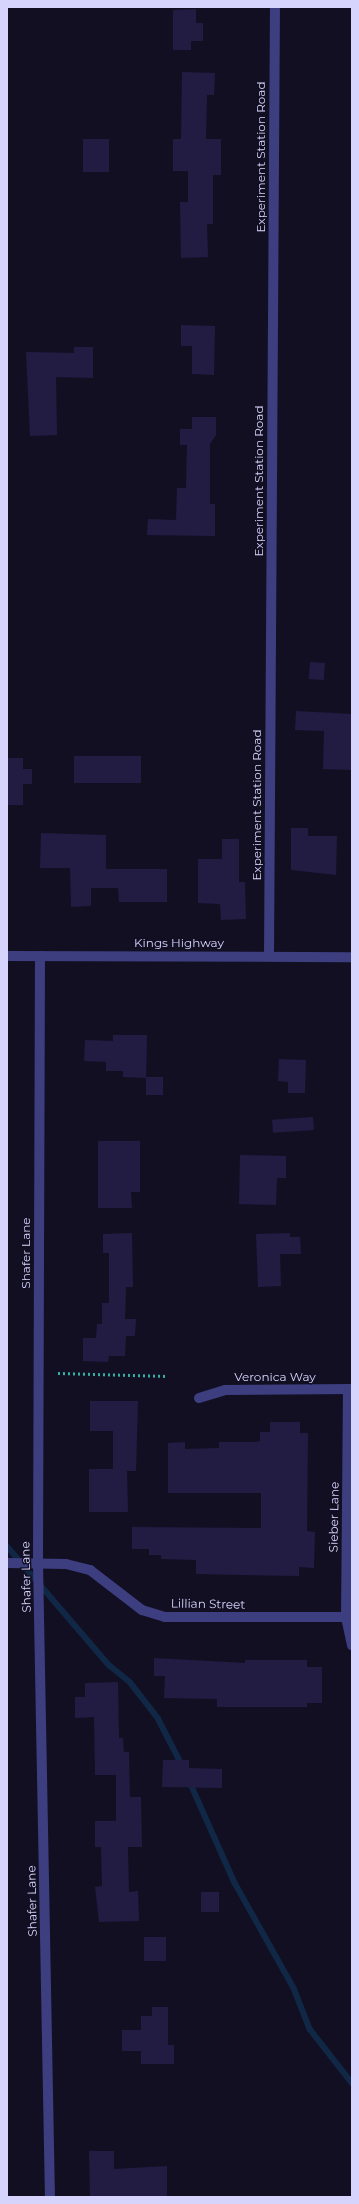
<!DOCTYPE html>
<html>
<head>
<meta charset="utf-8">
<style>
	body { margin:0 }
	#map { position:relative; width:359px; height:2204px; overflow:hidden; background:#120f23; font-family:Montserrat,sans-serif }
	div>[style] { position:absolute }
	.stream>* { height:5.5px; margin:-2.75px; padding:0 2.75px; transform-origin:2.75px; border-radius:2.75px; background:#102846 }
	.building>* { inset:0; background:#221c43; transform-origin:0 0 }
	.path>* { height:2.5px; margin-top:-1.25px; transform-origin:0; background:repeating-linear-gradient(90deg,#35afa1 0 2px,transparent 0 5px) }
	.minor>* { height:10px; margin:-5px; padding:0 5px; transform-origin:5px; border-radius:5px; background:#3d3e80 }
	.tertiary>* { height:10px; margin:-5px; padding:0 5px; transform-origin:5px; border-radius:5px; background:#3d3e80 }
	span { translate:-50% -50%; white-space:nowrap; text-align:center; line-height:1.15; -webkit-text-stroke:3px #120f23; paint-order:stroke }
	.street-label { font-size:12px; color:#d6d4fd }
	.frame { position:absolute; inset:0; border:8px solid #d6d4fd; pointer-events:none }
</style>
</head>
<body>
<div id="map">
	<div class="stream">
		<div style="left:7px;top:1546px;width:157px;rotate:49.4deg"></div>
		<div style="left:109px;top:1665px;width:27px;rotate:39deg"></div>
		<div style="left:130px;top:1682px;width:46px;rotate:52.1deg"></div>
		<div style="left:158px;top:1718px;width:53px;rotate:62.9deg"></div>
		<div style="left:190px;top:1782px;width:111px;rotate:66deg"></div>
		<div style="left:235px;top:1883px;width:120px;rotate:60.7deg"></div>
		<div style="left:294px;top:1988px;width:44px;rotate:68.7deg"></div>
		<div style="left:310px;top:2029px;width:68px;rotate:52.1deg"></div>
	</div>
	<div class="building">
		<div style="clip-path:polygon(196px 9px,196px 23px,203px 23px,203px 41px,191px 41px,191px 50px,173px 50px,173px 10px)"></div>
		<div style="clip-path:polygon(182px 72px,215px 73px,214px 95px,207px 95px,206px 139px,221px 139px,221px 175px,213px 175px,213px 224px,207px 224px,208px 257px,181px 258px,180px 202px,188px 202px,188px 171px,173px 171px,173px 139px,181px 139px)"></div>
		<div style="left:83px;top:139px;width:26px;height:33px"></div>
		<div style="clip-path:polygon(181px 325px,215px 326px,214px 375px,192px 374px,192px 346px,181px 346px)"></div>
		<div style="clip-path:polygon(74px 347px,93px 347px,93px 378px,56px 377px,57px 435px,30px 436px,26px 352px,74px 353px)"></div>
		<div style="clip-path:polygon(192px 417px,216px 417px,216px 435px,210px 444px,210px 504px,215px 504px,215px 536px,147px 535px,148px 519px,176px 520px,177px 488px,186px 488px,187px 445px,180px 445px,180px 429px,192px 429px)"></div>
		<div style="left:310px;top:662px;width:15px;height:17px;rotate:4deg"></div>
		<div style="clip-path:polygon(296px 711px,352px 714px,352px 770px,323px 769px,324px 731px,295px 730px)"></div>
		<div style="left:74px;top:756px;width:67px;height:27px"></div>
		<div style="clip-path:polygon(7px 758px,23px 758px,23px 769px,32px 769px,32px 784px,23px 784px,23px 805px,7px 805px)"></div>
		<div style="clip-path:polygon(291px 828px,308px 828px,308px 836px,337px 836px,336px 875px,291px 870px)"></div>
		<div style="clip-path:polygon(41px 833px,106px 835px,106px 869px,167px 869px,167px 902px,119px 902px,118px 888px,91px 888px,91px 906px,71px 907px,70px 868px,40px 868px)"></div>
		<div style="clip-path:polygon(222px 839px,239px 839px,239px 882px,245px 882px,246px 919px,221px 920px,220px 904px,198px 903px,198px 859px,222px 859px)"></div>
		<div style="clip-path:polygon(113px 1035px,147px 1035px,146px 1078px,123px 1077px,123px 1071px,106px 1071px,106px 1062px,84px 1061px,85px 1040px,113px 1041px)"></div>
		<div style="clip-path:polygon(279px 1059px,306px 1060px,305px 1093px,288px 1093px,288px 1082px,278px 1081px)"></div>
		<div style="left:146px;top:1077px;width:17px;height:18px"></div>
		<div style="left:313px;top:1117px;width:13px;height:41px;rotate:86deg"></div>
		<div style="clip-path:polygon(98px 1141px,140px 1141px,140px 1192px,131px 1192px,132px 1208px,98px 1208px)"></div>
		<div style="clip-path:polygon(240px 1155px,286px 1156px,286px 1178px,277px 1178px,276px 1205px,239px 1204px)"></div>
		<div style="clip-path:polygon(132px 1233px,133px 1287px,126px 1287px,125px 1319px,136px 1319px,135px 1336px,126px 1336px,125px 1356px,109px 1356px,108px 1362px,83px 1361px,83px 1338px,96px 1338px,97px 1324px,102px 1324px,102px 1303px,109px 1303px,109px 1253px,103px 1253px,103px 1234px)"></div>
		<div style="clip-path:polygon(290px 1233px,290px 1237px,300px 1237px,301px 1254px,280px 1254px,281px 1286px,258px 1287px,256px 1234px)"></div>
		<div style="clip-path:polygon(90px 1401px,138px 1401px,136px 1471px,127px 1471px,128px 1512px,89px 1512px,89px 1469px,113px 1469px,113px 1431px,90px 1431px)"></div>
		<div style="clip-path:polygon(270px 1422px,300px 1422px,300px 1433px,308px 1433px,307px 1531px,315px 1532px,314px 1568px,299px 1567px,299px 1576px,196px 1574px,196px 1560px,161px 1559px,161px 1555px,149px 1555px,149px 1549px,132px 1549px,132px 1527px,261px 1528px,261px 1493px,168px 1493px,168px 1443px,185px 1442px,185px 1449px,219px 1448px,219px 1442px,255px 1442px,260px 1441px,260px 1432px,270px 1432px)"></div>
		<div style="clip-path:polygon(154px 1658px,245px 1663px,245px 1660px,307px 1660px,307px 1667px,322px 1667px,322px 1703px,307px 1703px,307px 1707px,217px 1707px,217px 1699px,164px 1698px,165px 1676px,154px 1676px)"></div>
		<div style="clip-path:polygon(118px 1682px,119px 1738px,123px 1738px,124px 1752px,129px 1752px,130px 1797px,141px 1797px,142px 1847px,128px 1847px,129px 1892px,138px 1891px,139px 1921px,99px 1922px,95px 1887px,102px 1886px,101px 1847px,95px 1847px,95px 1821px,116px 1821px,116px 1775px,95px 1775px,94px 1717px,75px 1718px,75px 1697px,85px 1697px,85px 1683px)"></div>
		<div style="clip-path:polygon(163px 1760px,189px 1760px,189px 1768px,222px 1769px,222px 1788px,162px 1787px)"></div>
		<div style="left:201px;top:1892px;width:18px;height:20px"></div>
		<div style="left:144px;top:1937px;width:22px;height:24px"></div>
		<div style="clip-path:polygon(152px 2007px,168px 2007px,168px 2045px,174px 2045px,174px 2064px,141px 2064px,141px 2051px,122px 2051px,122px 2030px,141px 2030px,141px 2016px,152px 2016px)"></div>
		<div style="clip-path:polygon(89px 2151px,114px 2151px,114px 2169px,167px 2166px,167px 2197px,90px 2197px)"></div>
	</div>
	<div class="path">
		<div style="left:58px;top:1373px;width:110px;rotate:1.6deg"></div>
	</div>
	<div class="minor">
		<div style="left:40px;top:956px;width:607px;rotate:90.19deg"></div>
		<div style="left:38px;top:1563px;width:634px;rotate:88.92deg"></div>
		<div style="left:269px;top:956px;width:949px;rotate:-89.64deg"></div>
		<div style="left:348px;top:1389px;width:228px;rotate:90.5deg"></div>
		<div style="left:346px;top:1617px;width:29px;rotate:78deg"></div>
		<div style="left:199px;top:1398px;width:27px;rotate:-17deg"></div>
		<div style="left:225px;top:1390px;width:127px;rotate:-0.5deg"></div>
		<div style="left:7px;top:1563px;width:59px;rotate:1deg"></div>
		<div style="left:66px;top:1564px;width:25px;rotate:14deg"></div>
		<div style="left:90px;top:1570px;width:66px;rotate:37.6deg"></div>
		<div style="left:142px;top:1610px;width:24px;rotate:17deg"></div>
		<div style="left:165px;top:1617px;width:187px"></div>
	</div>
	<div class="tertiary">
		<div style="left:7px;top:956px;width:345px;rotate:0.2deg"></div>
	</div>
	<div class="street-label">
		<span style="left:261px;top:157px;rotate:-90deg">Experiment Station Road</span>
		<span style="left:259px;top:481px;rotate:-90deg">Experiment Station Road</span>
		<span style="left:257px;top:805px;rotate:-90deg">Experiment Station Road</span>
		<span style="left:179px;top:943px">Kings Highway</span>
		<span style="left:26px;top:1253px;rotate:-90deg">Shafer Lane</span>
		<span style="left:275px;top:1377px">Veronica Way</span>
		<span style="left:334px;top:1517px;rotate:-89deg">Sieber Lane</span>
		<span style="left:26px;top:1577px;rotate:-91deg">Shafer Lane</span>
		<span style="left:208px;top:1604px;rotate:1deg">Lillian Street</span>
		<span style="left:32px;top:1901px;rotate:-91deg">Shafer Lane</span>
	</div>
	<div class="frame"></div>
</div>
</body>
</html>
